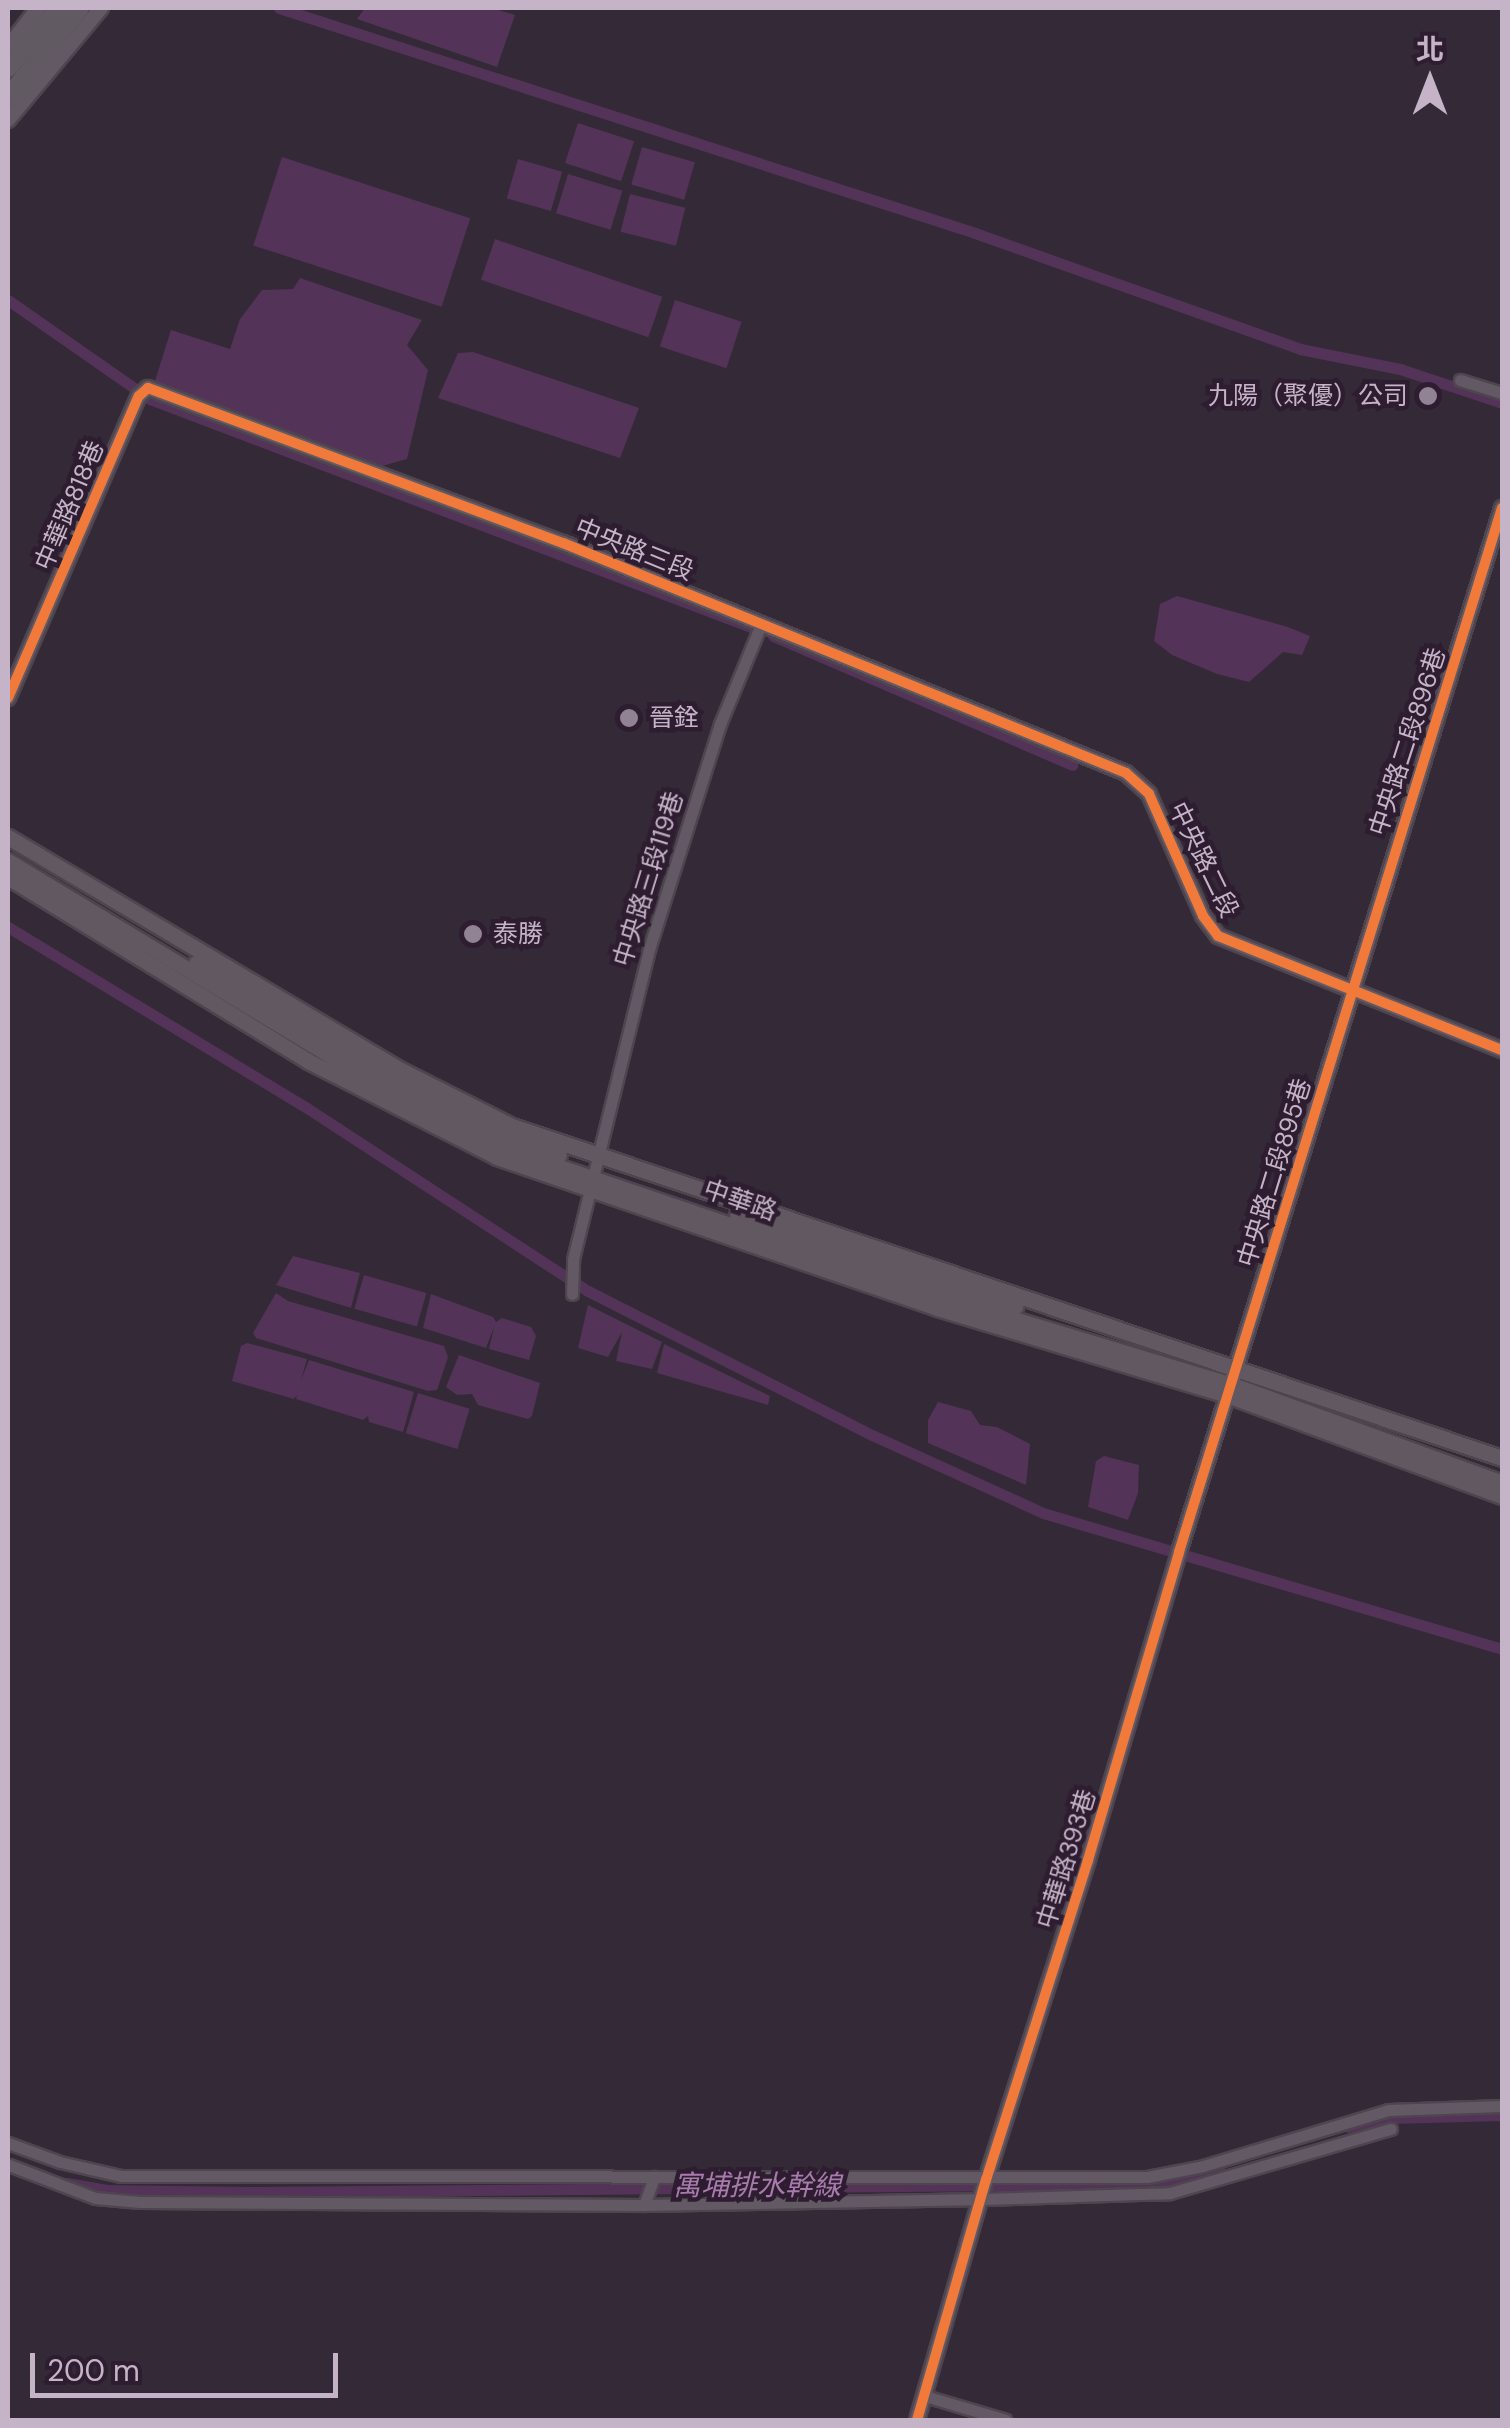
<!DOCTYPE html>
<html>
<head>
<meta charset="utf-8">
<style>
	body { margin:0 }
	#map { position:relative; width:1510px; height:2428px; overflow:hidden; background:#342936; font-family:"DM Sans","Noto Sans TC",sans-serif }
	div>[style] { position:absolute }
	.water>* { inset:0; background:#533358; transform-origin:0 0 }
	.canal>* { height:11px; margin:-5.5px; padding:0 5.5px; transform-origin:5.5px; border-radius:5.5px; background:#533358 }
	.roads { filter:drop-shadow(2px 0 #4e454f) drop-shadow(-2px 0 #4e454f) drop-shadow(0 2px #4e454f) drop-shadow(0 -2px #4e454f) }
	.minor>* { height:11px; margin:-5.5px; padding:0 5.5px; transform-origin:5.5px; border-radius:5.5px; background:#635964 }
	.tertiary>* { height:14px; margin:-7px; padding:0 7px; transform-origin:7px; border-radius:7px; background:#635964 }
	.secondary>* { height:15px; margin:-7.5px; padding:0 7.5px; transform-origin:7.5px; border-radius:7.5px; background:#615862 }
	.trunk>* { height:18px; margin:-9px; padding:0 9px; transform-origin:9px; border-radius:9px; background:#615a62 }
	.cycleway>* { height:10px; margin:-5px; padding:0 5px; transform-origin:5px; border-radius:5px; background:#f17a3a }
	.dots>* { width:28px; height:28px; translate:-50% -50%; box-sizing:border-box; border:5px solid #2e1d30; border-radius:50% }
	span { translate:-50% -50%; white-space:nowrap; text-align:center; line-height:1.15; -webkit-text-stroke:9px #2e1d30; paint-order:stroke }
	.poi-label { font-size:25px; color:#c5b3c7 }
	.right { translate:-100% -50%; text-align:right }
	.left { translate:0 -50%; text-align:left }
	.street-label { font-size:25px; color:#c5b3c7 }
	.water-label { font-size:28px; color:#a77cad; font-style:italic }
	.frame { position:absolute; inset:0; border:10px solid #c5b3c7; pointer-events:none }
	.north { position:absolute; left:1380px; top:30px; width:100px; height:100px; -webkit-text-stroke:8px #2e1d30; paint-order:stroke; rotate:0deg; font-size:28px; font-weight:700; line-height:40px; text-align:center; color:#c5b3c7 }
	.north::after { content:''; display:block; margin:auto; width:35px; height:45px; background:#c5b3c7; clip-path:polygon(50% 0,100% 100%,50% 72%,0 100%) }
	.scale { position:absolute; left:30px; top:2353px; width:308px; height:45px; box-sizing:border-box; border:5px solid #c5b3c7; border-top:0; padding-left:12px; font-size:30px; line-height:35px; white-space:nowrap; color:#c5b3c7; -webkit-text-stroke:8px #2e1d30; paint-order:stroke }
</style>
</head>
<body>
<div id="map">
	<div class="water">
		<div style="clip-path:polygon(365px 8px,492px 8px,515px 15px,497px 67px,357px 19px)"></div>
		<div style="left:578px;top:123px;width:59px;height:42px;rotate:18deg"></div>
		<div style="left:642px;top:147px;width:55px;height:39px;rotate:16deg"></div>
		<div style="left:282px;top:157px;width:198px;height:93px;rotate:18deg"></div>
		<div style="left:518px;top:159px;width:46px;height:41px;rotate:16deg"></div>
		<div style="left:568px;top:174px;width:57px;height:41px;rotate:17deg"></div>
		<div style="left:630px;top:194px;width:57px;height:39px;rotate:14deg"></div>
		<div style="left:495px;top:239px;width:177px;height:43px;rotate:19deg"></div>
		<div style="clip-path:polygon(300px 278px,422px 320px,407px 345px,428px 370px,407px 459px,382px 466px,153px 387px,171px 330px,230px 349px,240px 319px,262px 290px,293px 289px)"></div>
		<div style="left:675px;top:300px;width:70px;height:49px;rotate:18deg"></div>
		<div style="clip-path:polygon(473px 352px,639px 408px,620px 458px,438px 398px,458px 353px)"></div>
		<div style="clip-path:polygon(1177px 596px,1288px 627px,1310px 636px,1302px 655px,1283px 652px,1249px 682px,1217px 674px,1172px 655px,1154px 641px,1160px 604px)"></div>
		<div style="clip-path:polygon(293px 1256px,360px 1273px,351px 1308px,276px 1285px)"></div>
		<div style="left:364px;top:1275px;width:65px;height:35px;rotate:16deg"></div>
		<div style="clip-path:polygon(276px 1293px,288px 1301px,444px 1346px,448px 1357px,437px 1390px,428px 1391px,256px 1338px,253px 1333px)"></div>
		<div style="clip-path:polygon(431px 1294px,493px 1317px,496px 1322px,502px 1318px,531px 1327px,536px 1336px,529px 1360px,489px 1349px,494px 1327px,486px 1348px,423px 1328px)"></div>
		<div style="clip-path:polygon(588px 1305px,662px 1342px,652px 1369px,616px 1361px,622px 1332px,608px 1357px,578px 1348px)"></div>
		<div style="clip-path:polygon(247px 1343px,307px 1359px,301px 1380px,309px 1360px,414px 1392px,403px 1432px,369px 1422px,368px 1416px,363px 1420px,296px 1399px,297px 1395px,294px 1399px,232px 1381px,241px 1346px)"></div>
		<div style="clip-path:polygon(664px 1344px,770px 1396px,768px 1405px,657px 1373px)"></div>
		<div style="clip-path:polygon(459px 1355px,540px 1383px,532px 1416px,528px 1419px,478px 1405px,472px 1394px,457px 1395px,446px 1387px)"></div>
		<div style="left:418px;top:1393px;width:54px;height:42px;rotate:17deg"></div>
		<div style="clip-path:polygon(938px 1402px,971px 1411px,980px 1425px,997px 1427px,1030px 1444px,1026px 1485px,928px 1443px,928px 1420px)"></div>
		<div style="clip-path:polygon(1104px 1456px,1139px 1465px,1138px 1493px,1128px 1520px,1088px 1507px,1096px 1461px)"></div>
	</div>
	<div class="canal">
		<div style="left:279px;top:8px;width:731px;rotate:17.91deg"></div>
		<div style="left:975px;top:233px;width:345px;rotate:19.6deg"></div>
		<div style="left:1300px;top:349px;width:102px;rotate:11.3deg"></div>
		<div style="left:1400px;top:369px;width:108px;rotate:18.4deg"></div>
		<div style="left:8px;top:300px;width:173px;rotate:34.9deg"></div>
		<div style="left:150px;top:399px;width:643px;rotate:20.78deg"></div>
		<div style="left:773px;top:636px;width:326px;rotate:23.3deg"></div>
		<div style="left:8px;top:927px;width:350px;rotate:31.2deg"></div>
		<div style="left:307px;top:1108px;width:335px;rotate:33.1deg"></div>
		<div style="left:588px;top:1291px;width:318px;rotate:26.9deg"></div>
		<div style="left:872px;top:1435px;width:188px;rotate:24.5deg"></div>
		<div style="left:1043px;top:1513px;width:479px;rotate:16.5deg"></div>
		<div style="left:1348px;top:2127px;width:43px;rotate:-12.1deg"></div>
		<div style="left:1390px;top:2118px;width:112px;rotate:-1.5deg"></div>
		<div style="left:67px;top:2183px;width:39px;rotate:10deg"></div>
		<div style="left:105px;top:2190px;width:145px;rotate:0.8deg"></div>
		<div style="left:250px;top:2192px;width:877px;rotate:-0.52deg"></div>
		<div style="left:1127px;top:2184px;width:54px;rotate:-5.3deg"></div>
		<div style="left:1181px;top:2179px;width:41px;rotate:-18.4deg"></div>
	</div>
	<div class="roads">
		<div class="minor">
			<div style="left:1460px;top:380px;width:44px;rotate:17.2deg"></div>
			<div style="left:572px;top:1294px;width:35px;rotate:-88deg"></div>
			<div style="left:573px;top:1259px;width:322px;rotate:-76.2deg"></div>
			<div style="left:650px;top:946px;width:233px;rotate:-72.5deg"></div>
			<div style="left:720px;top:724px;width:110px;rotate:-67.6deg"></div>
			<div style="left:8px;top:2143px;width:55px;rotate:20.1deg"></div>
			<div style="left:60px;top:2162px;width:63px;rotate:12.9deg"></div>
			<div style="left:121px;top:2176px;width:1026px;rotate:0.06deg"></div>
			<div style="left:1147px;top:2177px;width:57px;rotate:-11.1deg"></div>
			<div style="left:1203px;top:2166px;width:193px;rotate:-16.8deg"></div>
			<div style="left:1388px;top:2110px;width:114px;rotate:-2deg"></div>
			<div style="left:9px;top:2165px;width:92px;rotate:21deg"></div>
			<div style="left:95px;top:2198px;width:45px;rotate:5.1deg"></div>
			<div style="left:140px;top:2202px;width:504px;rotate:0.34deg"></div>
			<div style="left:644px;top:2205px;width:340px;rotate:-1deg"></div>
			<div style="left:984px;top:2199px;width:186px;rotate:-1.8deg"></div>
			<div style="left:1170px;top:2193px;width:230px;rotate:-16.2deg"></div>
			<div style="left:644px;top:2205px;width:30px;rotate:-70deg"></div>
			<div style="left:925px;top:2396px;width:84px;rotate:16.5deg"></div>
		</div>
		<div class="tertiary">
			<div style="left:8px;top:47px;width:49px;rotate:-52.4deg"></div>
			<div style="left:8px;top:120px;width:146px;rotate:-50.3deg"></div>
			<div style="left:8px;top:698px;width:329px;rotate:-66.6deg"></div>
			<div style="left:139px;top:396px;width:12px;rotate:-42deg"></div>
			<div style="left:148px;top:388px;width:443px;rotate:20.5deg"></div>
			<div style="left:563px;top:543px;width:608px;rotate:22.22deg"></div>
			<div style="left:1126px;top:773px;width:31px;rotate:42deg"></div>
			<div style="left:1149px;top:794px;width:133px;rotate:66.1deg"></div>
			<div style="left:1203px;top:916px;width:25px;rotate:53deg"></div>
			<div style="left:1218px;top:936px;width:306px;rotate:21.9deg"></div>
			<div style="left:917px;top:2420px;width:250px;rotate:-74deg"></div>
			<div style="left:986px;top:2180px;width:336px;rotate:-72.3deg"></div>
			<div style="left:1088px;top:1860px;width:321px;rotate:-73.5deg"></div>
			<div style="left:1179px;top:1552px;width:1093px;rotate:-72.81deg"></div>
		</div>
		<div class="secondary">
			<div style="left:8px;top:837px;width:450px;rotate:30.7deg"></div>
			<div style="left:395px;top:1067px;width:131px;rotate:26.8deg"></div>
			<div style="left:512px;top:1126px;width:1044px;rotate:18.54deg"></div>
			<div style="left:8px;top:861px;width:439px;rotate:31.1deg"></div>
			<div style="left:384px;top:1088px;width:131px;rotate:26.8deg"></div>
			<div style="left:501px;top:1147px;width:465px;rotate:18.8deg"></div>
			<div style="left:941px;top:1297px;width:305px;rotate:16.8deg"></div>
			<div style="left:1233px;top:1385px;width:286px;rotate:20deg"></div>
			<div style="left:8px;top:877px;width:352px;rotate:31.5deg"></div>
			<div style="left:308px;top:1061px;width:212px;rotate:26.9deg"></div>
			<div style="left:497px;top:1157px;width:465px;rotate:18.9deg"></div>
			<div style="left:937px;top:1308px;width:306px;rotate:16.7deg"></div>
			<div style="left:1230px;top:1396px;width:290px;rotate:20.2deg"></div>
			<div style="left:196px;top:963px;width:225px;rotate:30.4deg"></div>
			<div style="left:390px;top:1077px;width:128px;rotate:27.4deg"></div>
			<div style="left:504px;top:1136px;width:58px;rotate:19.1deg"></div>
			<div style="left:737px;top:1215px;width:293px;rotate:18.3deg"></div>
		</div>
		<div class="trunk">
			<div style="left:8px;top:68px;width:79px;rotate:-49.6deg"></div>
			<div style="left:8px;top:97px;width:114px;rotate:-51deg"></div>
		</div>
	</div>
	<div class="cycleway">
		<div style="left:8px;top:698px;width:329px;rotate:-66.6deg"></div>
		<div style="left:139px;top:396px;width:12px;rotate:-42deg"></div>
		<div style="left:148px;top:388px;width:443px;rotate:20.5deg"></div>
		<div style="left:563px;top:543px;width:608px;rotate:22.22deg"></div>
		<div style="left:1126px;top:773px;width:31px;rotate:42deg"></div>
		<div style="left:1149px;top:794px;width:133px;rotate:66.1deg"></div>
		<div style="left:1203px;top:916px;width:25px;rotate:53deg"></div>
		<div style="left:1218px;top:936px;width:306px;rotate:21.9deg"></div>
		<div style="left:917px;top:2420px;width:250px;rotate:-74deg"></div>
		<div style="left:986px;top:2180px;width:336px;rotate:-72.3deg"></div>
		<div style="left:1088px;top:1860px;width:321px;rotate:-73.5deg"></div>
		<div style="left:1179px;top:1552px;width:1093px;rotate:-72.81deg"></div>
	</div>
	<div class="dots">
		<div style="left:1428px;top:396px;background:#928394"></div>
		<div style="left:629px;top:718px;background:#928394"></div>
		<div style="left:473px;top:934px;background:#928394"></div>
	</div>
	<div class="poi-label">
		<span class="right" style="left:1408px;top:396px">九陽（聚優）公司</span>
		<span class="left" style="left:649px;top:718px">晉銓</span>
		<span class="left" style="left:493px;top:934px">泰勝</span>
	</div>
	<div class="street-label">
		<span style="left:70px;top:506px;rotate:-67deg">中華路818巷</span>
		<span style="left:634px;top:550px;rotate:22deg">中央路三段</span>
		<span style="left:1408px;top:742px;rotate:-72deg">中央路二段896巷</span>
		<span style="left:1203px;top:860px;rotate:64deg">中央路二段</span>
		<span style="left:649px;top:879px;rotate:-73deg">中央路三段119巷</span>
		<span style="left:1275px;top:1173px;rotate:-73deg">中央路二段895巷</span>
		<span style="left:740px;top:1201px;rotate:19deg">中華路</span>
		<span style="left:1067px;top:1859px;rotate:-73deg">中華路393巷</span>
	</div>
	<div class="water-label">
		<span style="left:757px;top:2186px">寓埔排水幹線</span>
	</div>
	<div class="frame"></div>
	<div class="north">北</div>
	<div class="scale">200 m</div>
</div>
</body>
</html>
